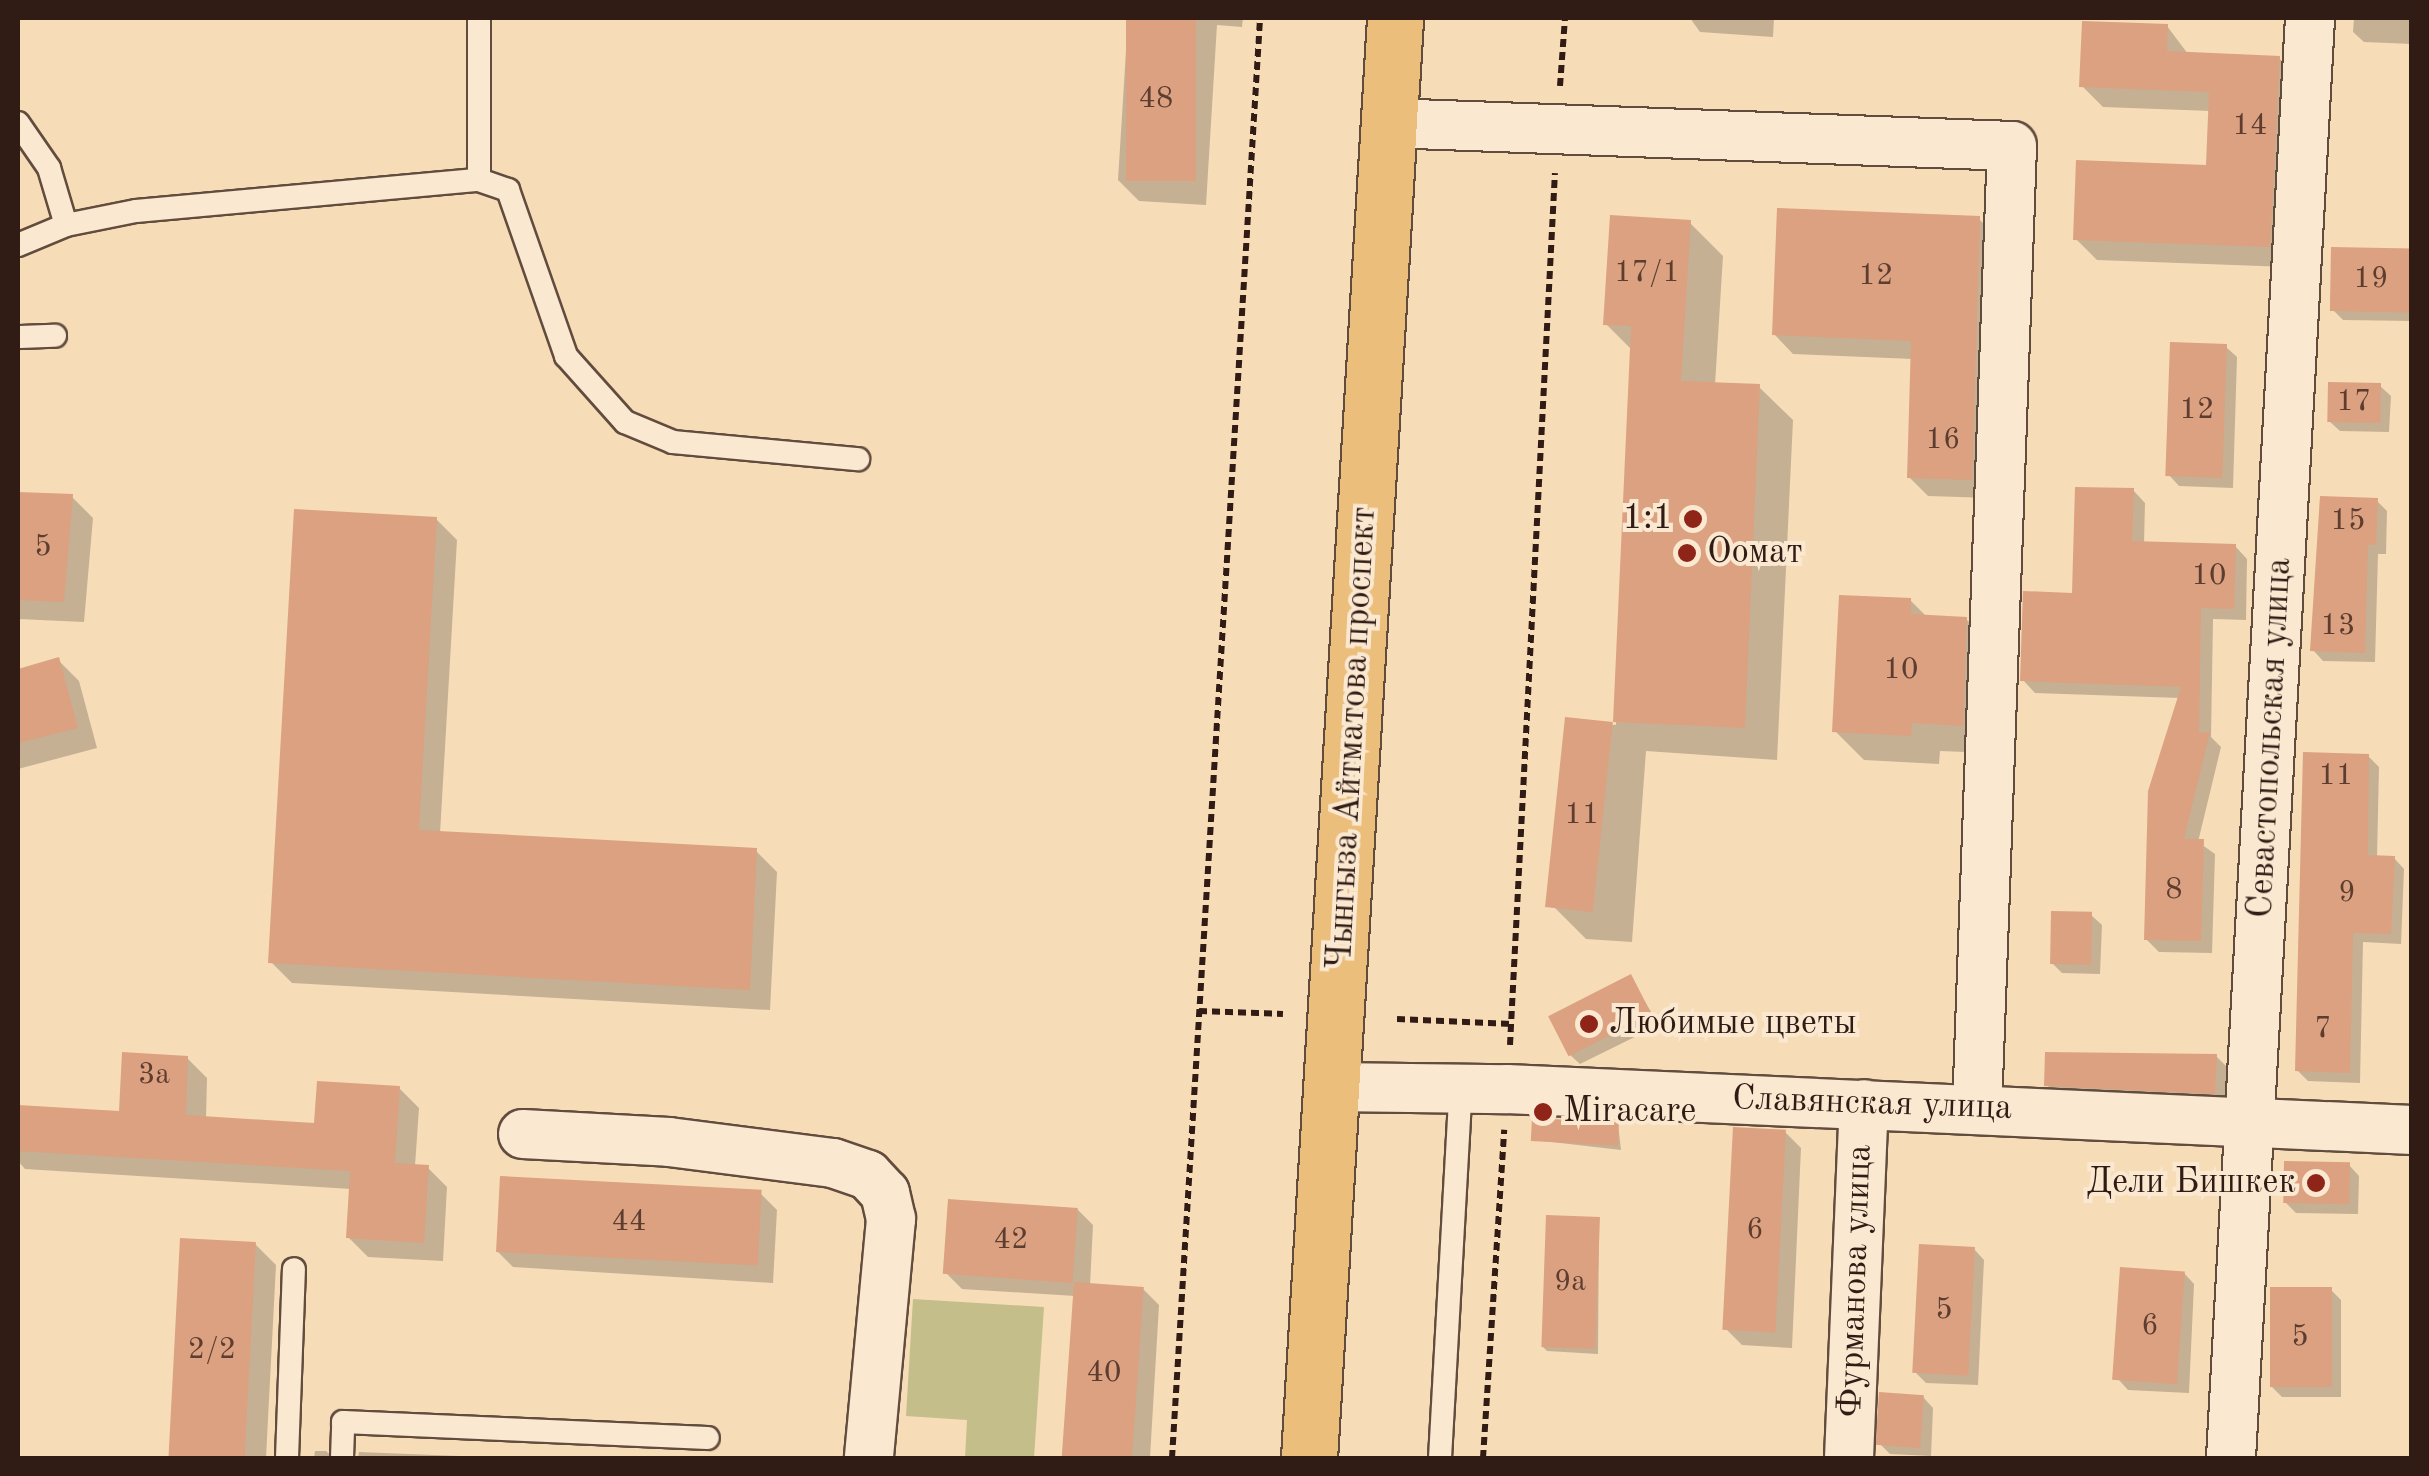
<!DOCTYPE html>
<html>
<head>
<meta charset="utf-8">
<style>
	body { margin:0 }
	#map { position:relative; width:2429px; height:1476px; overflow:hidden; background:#f7dcb8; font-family:"Old Standard TT",serif }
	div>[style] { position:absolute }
	.green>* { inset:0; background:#c3be8a }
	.shadow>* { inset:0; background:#0003 }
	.building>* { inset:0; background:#dba181; transform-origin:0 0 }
	.path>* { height:6px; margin-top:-3px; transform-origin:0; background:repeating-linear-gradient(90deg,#311c15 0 8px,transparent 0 13px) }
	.roads { filter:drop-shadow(2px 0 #624c3e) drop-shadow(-2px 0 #624c3e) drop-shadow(0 2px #624c3e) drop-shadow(0 -2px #624c3e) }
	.service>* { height:22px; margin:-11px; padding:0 11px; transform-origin:11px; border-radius:11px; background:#fae8d1 }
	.minor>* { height:48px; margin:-24px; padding:0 24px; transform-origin:24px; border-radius:24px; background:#fae8d1 }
	.primary>* { height:55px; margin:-27.5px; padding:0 27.5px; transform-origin:27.5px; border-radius:27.5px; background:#ecbe7c }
	.dots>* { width:28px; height:28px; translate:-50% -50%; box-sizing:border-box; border:5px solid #fae8d1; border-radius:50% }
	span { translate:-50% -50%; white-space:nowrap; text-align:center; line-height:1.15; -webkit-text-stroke:8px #fae8d1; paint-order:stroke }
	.number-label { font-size:30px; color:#5c3d30 }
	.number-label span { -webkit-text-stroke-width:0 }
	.poi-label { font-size:35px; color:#311c15 }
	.right { translate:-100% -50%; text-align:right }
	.left { translate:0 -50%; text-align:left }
	.street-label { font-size:35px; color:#311c15 }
	.frame { position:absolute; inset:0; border:20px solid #311c15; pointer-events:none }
</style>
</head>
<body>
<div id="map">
	<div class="green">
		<div style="clip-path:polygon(913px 1299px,1044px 1307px,1034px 1458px,965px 1458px,967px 1420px,906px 1416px)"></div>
	</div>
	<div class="shadow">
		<div style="clip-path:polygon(1128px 18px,1243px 18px,1242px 27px,1217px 25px,1206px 205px,1139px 201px,1118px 180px)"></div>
		<div style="clip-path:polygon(1690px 18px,1774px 18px,1773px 37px,1700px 32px)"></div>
		<div style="clip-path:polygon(2354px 18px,2412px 18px,2412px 44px,2364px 42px,2353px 32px)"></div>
		<div style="clip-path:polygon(2167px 26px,2188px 54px,2279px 58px,2300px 79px,2290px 267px,2097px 260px,2076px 239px,2208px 168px,2211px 111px,2103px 107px,2082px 86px)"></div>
		<div style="clip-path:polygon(1979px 219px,1998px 238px,1991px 498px,1928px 496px,1909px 477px,1913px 359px,1793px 354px,1774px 334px)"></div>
		<div style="clip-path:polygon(1690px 223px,1723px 256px,1715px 385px,1759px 387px,1793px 420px,1777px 760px,1646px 751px,1632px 942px,1586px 939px,1553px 906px,1567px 720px,1616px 725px,1633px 351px,1606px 324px)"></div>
		<div style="clip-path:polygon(2412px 250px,2412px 321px,2343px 320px,2333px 310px)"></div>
		<div style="clip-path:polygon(2226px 347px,2237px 357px,2233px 488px,2179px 486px,2169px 475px)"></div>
		<div style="clip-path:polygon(2380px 386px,2391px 396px,2389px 432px,2340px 431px,2329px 421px)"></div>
		<div style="clip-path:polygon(2133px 490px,2145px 503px,2144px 544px,2235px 546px,2247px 559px,2246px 620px,2213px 619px,2211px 737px,2221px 747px,2198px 842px,2215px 854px,2212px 953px,2159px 952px,2146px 939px,2180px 698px,2035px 693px,2023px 680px)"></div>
		<div style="clip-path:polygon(18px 494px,72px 497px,93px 518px,84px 622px,18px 619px)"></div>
		<div style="clip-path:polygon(2376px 500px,2387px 511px,2386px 554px,2378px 554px,2375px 662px,2323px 661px,2313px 650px)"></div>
		<div style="clip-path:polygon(436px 519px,457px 540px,440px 834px,756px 851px,777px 872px,770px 1010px,292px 983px,271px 962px)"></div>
		<div style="clip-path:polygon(1910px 600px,1927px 617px,1966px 619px,1995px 648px,1991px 753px,1940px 751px,1939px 764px,1864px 760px,1835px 731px)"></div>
		<div style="clip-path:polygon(58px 660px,79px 681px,97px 748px,18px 769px,18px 672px)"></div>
		<div style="clip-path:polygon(2368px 756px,2379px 767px,2377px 858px,2394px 858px,2404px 869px,2401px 944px,2363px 942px,2360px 1083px,2308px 1081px,2297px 1070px)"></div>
		<div style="clip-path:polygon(2091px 915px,2102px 925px,2100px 974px,2062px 973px,2052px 963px)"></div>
		<div style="clip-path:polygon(1630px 977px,1659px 1025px,1580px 1064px,1569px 1054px)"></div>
		<div style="clip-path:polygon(2216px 1056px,2227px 1067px,2225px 1103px,2057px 1095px,2047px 1085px)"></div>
		<div style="clip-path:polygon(187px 1058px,207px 1078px,206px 1119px,316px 1125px,399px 1088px,419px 1108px,415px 1166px,427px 1167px,447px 1187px,443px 1261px,368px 1257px,348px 1237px,351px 1189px,25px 1169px,18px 1161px,18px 1107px,122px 1114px)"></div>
		<div style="clip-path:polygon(1618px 1124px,1621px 1150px,1534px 1140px)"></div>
		<div style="clip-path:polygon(1785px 1132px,1801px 1148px,1792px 1348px,1742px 1345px,1726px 1329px)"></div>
		<div style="clip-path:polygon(2349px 1165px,2359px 1176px,2358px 1214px,2296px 1213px,2285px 1202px)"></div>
		<div style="clip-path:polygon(761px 1194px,777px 1210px,773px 1283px,513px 1267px,497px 1251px)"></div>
		<div style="clip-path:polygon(1077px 1209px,1093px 1225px,1090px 1286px,1143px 1289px,1159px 1305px,1150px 1458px,1065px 1458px,1075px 1296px,962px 1289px,946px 1273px)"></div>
		<div style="clip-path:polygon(1599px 1220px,1598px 1354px,1547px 1351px,1542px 1346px)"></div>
		<div style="clip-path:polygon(182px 1241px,255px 1244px,276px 1265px,266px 1458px,171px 1458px)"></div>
		<div style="clip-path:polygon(1974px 1249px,1984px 1260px,1978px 1385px,1926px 1383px,1915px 1372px)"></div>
		<div style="clip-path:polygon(2184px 1273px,2194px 1284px,2189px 1393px,2128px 1390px,2118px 1379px)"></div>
		<div style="clip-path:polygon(2331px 1290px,2341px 1300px,2341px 1397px,2282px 1397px,2271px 1386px)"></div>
		<div style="clip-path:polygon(1923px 1397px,1933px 1408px,1931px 1456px,1890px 1454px,1880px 1444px)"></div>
		<div style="clip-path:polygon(315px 1451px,326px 1451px,334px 1458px,314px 1458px)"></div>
		<div style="clip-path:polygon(359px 1452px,512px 1458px,358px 1458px)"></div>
	</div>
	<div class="building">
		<div style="left:1126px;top:18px;width:70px;height:163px"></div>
		<div style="clip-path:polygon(2082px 21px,2168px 24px,2167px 51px,2280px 56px,2270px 247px,2073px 240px,2076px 160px,2206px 165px,2209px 92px,2079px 87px)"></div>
		<div style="clip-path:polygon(1777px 208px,1980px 216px,1972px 480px,1907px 478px,1911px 341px,1772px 335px)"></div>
		<div style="clip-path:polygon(1610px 215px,1691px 220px,1681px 381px,1760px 384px,1745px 728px,1613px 722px,1631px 326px,1603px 325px)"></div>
		<div style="left:2331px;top:247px;width:81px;height:64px;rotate:1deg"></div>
		<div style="left:2170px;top:342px;width:57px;height:134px;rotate:2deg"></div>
		<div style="left:2328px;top:382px;width:53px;height:40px;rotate:1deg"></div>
		<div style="clip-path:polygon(2075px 487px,2134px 488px,2132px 541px,2236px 544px,2234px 609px,2201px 608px,2199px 733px,2210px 732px,2184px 839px,2204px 839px,2201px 941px,2144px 940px,2148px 791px,2181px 687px,2020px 681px,2023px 591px,2072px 593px)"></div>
		<div style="clip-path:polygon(18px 492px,73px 494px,64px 602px,18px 600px)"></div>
		<div style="clip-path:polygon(2320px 496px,2378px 498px,2376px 545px,2368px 545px,2365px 653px,2310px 651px)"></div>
		<div style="clip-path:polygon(294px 509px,437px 517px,419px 830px,757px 848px,750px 990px,268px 963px)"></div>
		<div style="clip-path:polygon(1839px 595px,1911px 598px,1911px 614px,1967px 617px,1963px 726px,1912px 723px,1911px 736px,1832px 732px)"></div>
		<div style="clip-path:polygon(59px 657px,78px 728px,18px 743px,18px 669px)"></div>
		<div style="left:1565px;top:717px;width:48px;height:191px;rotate:6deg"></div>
		<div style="clip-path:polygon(2303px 752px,2369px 754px,2368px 855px,2395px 856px,2391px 934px,2353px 933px,2350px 1073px,2295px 1071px)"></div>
		<div style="left:2051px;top:911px;width:41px;height:53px;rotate:1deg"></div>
		<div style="left:1631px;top:974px;width:45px;height:93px;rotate:63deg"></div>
		<div style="clip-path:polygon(122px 1052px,188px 1056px,186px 1115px,314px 1123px,317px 1081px,400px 1086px,395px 1163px,429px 1165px,424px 1243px,346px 1238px,350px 1171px,18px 1151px,18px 1105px,119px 1111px)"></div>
		<div style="clip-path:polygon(2045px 1052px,2217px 1054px,2215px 1094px,2044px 1086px)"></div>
		<div style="left:1532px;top:1118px;width:87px;height:23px;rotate:3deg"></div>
		<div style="left:1733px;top:1127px;width:53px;height:203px;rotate:3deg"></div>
		<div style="left:2284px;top:1161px;width:66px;height:42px;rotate:1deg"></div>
		<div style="left:500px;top:1176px;width:262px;height:76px;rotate:3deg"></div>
		<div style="left:948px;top:1199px;width:130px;height:75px;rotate:4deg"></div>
		<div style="left:1546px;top:1215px;width:54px;height:132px;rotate:2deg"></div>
		<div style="left:180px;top:1238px;width:76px;height:220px;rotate:3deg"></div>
		<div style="left:1919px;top:1244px;width:56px;height:129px;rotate:3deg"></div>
		<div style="left:2120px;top:1267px;width:65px;height:113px;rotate:4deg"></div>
		<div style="left:1074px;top:1282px;width:70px;height:176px;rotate:4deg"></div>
		<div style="left:2270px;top:1287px;width:62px;height:100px"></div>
		<div style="left:1879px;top:1392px;width:45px;height:53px;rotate:4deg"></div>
	</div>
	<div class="path">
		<div style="left:1560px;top:86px;width:68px;rotate:-85.8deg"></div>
		<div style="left:1199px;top:1011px;width:84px;rotate:2deg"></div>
		<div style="left:1397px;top:1019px;width:115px;rotate:2.5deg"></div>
		<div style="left:1510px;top:1045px;width:873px;rotate:-87.05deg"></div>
		<div style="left:1172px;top:1458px;width:1443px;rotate:-86.5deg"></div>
		<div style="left:1483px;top:1458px;width:329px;rotate:-86.3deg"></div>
	</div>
	<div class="roads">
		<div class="service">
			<div style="left:18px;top:123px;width:55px;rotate:55.4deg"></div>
			<div style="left:49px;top:168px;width:59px;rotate:73.4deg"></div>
			<div style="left:479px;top:180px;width:162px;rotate:-90deg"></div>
			<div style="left:18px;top:245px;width:52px;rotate:-22.6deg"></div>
			<div style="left:66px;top:225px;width:71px;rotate:-11.3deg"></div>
			<div style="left:136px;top:211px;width:344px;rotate:-5.2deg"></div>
			<div style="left:479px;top:180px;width:31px;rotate:19deg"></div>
			<div style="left:508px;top:190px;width:176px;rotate:70.7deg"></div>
			<div style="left:566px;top:356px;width:89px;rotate:48.2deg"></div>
			<div style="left:625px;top:422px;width:52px;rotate:22.6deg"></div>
			<div style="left:673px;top:442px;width:186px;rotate:5.3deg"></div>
			<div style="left:18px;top:337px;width:37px;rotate:-2deg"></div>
			<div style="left:287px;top:1458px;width:189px;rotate:-87.9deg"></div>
			<div style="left:342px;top:1458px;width:36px;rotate:-88deg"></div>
			<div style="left:343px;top:1422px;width:365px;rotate:2.5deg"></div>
			<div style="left:1440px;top:1458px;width:371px;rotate:-86.8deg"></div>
		</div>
		<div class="minor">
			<div style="left:1388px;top:123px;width:624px;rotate:2.11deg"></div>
			<div style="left:2012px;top:146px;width:963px;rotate:92.08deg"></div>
			<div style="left:1332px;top:1087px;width:175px;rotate:0.7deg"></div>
			<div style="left:1507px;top:1089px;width:906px;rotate:2.59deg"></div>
			<div style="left:523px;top:1134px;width:146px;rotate:3.1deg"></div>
			<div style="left:669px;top:1142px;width:165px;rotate:7.3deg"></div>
			<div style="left:833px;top:1163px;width:37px;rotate:19deg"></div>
			<div style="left:868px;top:1175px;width:25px;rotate:47deg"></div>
			<div style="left:885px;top:1193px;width:27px;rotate:77deg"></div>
			<div style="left:891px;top:1219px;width:240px;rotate:95.3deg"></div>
			<div style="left:1849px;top:1458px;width:354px;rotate:-87.6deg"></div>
			<div style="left:2231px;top:1458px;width:1442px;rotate:-86.86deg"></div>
		</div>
		<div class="primary">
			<div style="left:1309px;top:1458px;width:1443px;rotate:-86.58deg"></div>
		</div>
	</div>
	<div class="dots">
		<div style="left:1693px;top:519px;background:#8f2418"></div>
		<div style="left:1687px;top:553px;background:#8f2418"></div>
		<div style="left:1589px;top:1024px;background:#8f2418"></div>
		<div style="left:1543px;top:1112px;background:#8f2418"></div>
		<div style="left:2316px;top:1183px;background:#8f2418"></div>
	</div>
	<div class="number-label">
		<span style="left:1156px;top:99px">48</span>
		<span style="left:2250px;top:126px">14</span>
		<span style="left:1647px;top:273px">17/1</span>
		<span style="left:1876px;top:276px">12</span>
		<span style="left:2371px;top:279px">19</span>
		<span style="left:2354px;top:402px">17</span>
		<span style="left:2197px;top:410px">12</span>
		<span style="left:1943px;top:440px">16</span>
		<span style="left:2348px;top:521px">15</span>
		<span style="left:43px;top:547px">5</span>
		<span style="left:2209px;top:576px">10</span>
		<span style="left:2338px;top:626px">13</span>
		<span style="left:1901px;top:670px">10</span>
		<span style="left:2336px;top:776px">11</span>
		<span style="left:1582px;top:815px">11</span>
		<span style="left:2174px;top:890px">8</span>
		<span style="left:2347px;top:893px">9</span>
		<span style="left:2323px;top:1029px">7</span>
		<span style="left:154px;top:1075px">3а</span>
		<span style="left:629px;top:1222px">44</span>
		<span style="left:1755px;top:1230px">6</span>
		<span style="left:1011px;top:1240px">42</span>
		<span style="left:1570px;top:1282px">9а</span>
		<span style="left:1944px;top:1310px">5</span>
		<span style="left:2150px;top:1326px">6</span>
		<span style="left:2300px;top:1337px">5</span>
		<span style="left:212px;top:1350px">2/2</span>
		<span style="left:1104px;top:1373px">40</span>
	</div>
	<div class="poi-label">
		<span class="right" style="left:1673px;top:519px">1:1</span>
		<span class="left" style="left:1707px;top:553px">Оомат</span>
		<span class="left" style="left:1609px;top:1024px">Любимые цветы</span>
		<span class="left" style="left:1563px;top:1112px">Miracare</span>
		<span class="right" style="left:2296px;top:1183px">Дели Бишкек</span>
	</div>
	<div class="street-label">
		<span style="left:1353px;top:738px;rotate:-87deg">Чынгыза Айтматова проспект</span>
		<span style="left:2271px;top:738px;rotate:-87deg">Севастопольская улица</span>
		<span style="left:1872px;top:1104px;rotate:2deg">Славянская улица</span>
		<span style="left:1856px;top:1281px;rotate:-88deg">Фурманова улица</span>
	</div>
	<div class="frame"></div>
</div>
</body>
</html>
